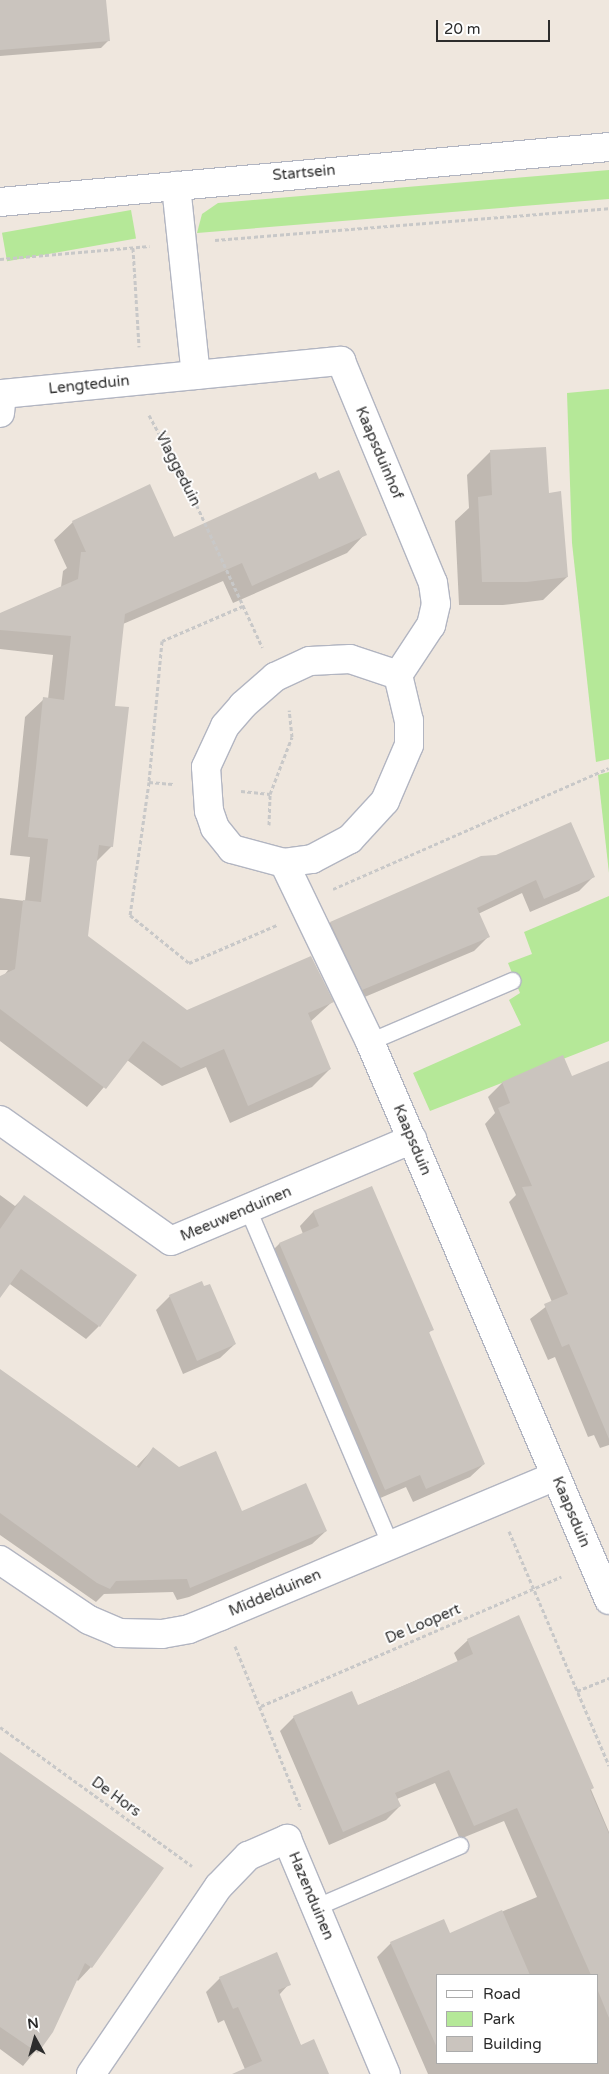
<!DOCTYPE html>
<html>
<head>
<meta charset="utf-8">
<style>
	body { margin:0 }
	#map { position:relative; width:609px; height:2074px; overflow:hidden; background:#efe7de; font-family:"Varela Round",sans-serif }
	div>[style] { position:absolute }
	.green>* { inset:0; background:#b5e898; transform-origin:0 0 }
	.shadow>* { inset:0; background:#0003 }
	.building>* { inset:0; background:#cac4be }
	.path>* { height:3px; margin-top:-1.5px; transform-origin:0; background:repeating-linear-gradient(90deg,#c8c8c8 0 4px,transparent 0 6.5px) }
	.roads { filter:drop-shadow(1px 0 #b2b5c1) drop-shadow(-1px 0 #b2b5c1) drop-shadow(0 1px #b2b5c1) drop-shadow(0 -1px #b2b5c1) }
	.lane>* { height:16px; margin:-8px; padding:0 8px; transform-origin:8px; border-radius:8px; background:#fff }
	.street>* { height:28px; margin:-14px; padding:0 14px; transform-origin:14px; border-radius:14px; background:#fff }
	span { translate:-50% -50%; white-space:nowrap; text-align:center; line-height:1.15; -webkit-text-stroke:4px #fff; paint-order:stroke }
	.street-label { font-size:15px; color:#2c2c2c }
	.legend { position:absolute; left:436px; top:1974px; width:162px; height:90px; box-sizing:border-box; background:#fff; border:1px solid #ababab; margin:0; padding:6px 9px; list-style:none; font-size:15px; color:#2c2c2c }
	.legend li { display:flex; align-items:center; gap:10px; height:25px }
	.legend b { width:25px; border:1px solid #ababab }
	.north { position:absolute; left:10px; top:2014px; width:50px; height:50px; -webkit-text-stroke:4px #fff; paint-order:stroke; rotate:353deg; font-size:14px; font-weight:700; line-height:20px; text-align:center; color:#2c2c2c }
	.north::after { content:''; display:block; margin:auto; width:18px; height:22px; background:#2c2c2c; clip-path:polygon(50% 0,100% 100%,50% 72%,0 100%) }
	.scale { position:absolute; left:436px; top:20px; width:114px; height:22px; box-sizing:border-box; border:2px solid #2c2c2c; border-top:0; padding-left:6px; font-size:15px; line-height:18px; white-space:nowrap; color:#2c2c2c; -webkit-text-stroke:4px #fff; paint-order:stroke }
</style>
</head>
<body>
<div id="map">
	<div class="green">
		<div style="clip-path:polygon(609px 170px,609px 199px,197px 233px,202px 214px,218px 203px)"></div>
		<div style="left:131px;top:210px;width:29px;height:131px;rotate:80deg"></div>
		<div style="clip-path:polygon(609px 389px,609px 759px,596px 762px,572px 543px,567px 393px)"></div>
		<div style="clip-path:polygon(609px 772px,609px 873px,598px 775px)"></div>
		<div style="clip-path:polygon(609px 896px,609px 1041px,430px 1111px,413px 1073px,521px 1025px,509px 1000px,520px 993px,508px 963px,532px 954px,524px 932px)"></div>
	</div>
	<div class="shadow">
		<div style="clip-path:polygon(0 0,105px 0,108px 41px,101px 48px,0 56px)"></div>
		<div style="clip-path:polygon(490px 452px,548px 494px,567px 577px,543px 600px,503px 605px,459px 605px,455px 521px,469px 508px,467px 475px)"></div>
		<div style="clip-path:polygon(318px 481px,365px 534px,347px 553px,233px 603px,223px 581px,123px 624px,114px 707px,112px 846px,96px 862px,87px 937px,187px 1011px,332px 1002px,310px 1022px,330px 1069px,312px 1087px,230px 1123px,206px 1067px,162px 1086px,127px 1060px,87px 1107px,0 1041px,0 981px,8px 970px,0 970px,0 898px,25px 901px,30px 857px,10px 855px,18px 786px,25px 717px,44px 699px,48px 699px,53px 655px,0 649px,0 614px,61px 587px,63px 571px,67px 568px,54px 540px,73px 522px,173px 539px)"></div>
		<div style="clip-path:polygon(481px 858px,593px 877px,579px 891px,530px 912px,522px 893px,478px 914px,488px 937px,474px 951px,348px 1004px,316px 937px,330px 923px)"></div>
		<div style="clip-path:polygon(571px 1078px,609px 1125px,609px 1445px,600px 1448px,594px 1435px,588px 1437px,555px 1357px,548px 1360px,530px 1319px,552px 1302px,509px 1202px,516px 1195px,485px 1124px,495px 1113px,488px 1097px,502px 1083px)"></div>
		<div style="clip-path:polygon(371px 1187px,432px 1329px,428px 1334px,484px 1464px,470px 1477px,413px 1502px,406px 1487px,371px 1502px,266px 1257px,279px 1244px,303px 1234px,300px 1226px,313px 1212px)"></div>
		<div style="clip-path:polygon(0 1195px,15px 1206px,24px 1197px,99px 1326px,86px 1339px,7px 1282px,0 1284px)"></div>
		<div style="clip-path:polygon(170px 1296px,235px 1344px,220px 1358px,183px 1374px,156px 1310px)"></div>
		<div style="clip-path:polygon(0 1370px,136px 1467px,153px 1449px,241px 1513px,326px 1531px,312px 1544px,189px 1597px,177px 1600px,173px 1592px,104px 1594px,96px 1602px,0 1535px)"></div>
		<div style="clip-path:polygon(evenodd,518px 1617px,609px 1832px,609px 2074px,428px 2074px,377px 1957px,391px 1943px,449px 1934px,537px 1897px,504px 1821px,460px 1839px,435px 1783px,397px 1799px,400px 1806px,386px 1820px,329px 1845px,280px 1731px,294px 1717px,357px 1706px,458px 1662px,454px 1653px,468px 1640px,518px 1617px,438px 1975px,598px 1975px,598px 2063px,438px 2063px,438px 1975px)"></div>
		<div style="clip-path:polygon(0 1754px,91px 1967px,78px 1981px,76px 1979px,52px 2031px,23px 2066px,0 2049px)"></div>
		<div style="clip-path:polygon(220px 1978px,289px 1984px,279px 1995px,301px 2046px,328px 2074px,247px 2074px,224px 2020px,218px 2023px,206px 1992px)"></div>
	</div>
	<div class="building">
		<div style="clip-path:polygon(0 0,106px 0,110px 41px,0 50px)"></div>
		<div style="clip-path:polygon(546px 447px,549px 493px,561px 491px,568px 577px,527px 582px,482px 582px,478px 497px,492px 495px,490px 450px)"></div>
		<div style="clip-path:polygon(339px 470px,367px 535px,252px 586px,242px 563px,125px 614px,115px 706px,129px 707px,113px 847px,99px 845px,88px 936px,187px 1010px,311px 956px,334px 1002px,308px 1013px,331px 1069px,248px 1106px,224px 1049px,181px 1068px,143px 1041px,106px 1089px,0 1009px,0 976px,15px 969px,23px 900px,41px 902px,48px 839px,28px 837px,36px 767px,43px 697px,64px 700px,71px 636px,0 630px,0 613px,78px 579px,81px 552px,86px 552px,72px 521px,150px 484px,174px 537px,316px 472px,319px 479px)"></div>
		<div style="clip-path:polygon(571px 822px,595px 877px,544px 899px,536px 880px,477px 908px,490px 937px,362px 990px,330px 922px,481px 856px,496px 855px)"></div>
		<div style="clip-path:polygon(563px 1055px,572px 1076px,609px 1061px,609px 1439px,569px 1344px,562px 1347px,544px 1304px,568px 1294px,522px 1187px,532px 1186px,498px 1108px,510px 1103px,502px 1082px)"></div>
		<div style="clip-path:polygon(372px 1186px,434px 1330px,429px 1332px,485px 1464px,426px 1489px,420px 1475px,385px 1490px,279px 1243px,319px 1226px,313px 1211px)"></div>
		<div style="clip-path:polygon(24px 1195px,137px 1275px,100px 1327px,21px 1269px,0 1298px,0 1229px)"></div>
		<div style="clip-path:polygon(202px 1281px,204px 1286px,210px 1284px,236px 1344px,197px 1361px,169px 1295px)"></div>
		<div style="clip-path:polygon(0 1369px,139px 1468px,153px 1447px,179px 1467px,216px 1451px,242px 1511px,306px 1483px,327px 1531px,190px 1588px,187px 1579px,116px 1581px,110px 1589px,97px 1583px,0 1513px)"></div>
		<div style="clip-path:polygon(519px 1615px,594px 1788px,590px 1790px,609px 1834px,609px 2018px,598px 1991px,598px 1975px,591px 1975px,517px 1808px,474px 1826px,449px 1770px,395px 1793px,401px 1806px,343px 1832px,293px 1716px,352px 1691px,358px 1705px,412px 1682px,473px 1654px,467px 1639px)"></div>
		<div style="clip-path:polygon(0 1752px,164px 1868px,92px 1968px,85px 1963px,53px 2032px,38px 2053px,0 2027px)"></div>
		<div style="clip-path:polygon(502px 1910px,530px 1975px,438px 1975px,438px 2050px,390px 1942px,444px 1919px,450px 1933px)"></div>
		<div style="clip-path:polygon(277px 1952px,291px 1985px,278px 1990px,301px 2045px,314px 2039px,329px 2074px,232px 2074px,262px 2061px,238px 2007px,233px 2009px,219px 1977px)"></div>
	</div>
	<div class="path">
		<div style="left:215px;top:240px;width:395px;rotate:-4.6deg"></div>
		<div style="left:133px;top:248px;width:99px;rotate:86.5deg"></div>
		<div style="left:0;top:259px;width:150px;rotate:-5deg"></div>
		<div style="left:149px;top:415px;width:89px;rotate:61.7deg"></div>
		<div style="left:191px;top:493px;width:170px;rotate:65.2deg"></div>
		<div style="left:243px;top:606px;width:88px;rotate:156.6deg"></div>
		<div style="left:162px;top:641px;width:142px;rotate:95.3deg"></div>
		<div style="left:149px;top:782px;width:134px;rotate:98.1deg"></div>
		<div style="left:130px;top:915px;width:76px;rotate:39.1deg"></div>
		<div style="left:189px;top:963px;width:96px;rotate:-23.4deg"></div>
		<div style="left:149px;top:782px;width:24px;rotate:5deg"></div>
		<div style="left:241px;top:791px;width:29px;rotate:6deg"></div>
		<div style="left:269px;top:825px;width:31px;rotate:-88deg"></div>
		<div style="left:270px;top:794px;width:61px;rotate:-68.9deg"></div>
		<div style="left:292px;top:737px;width:27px;rotate:-96deg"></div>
		<div style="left:333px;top:889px;width:301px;rotate:-23.7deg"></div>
		<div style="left:509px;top:1531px;width:255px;rotate:66.9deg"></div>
		<div style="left:235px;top:1646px;width:176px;rotate:68deg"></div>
		<div style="left:577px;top:1691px;width:35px;rotate:-22deg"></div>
		<div style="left:261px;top:1706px;width:327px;rotate:-23.3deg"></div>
		<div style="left:0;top:1727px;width:237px;rotate:35.9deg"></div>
	</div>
	<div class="roads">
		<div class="lane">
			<div style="left:370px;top:1042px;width:155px;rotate:-23.2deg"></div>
			<div style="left:248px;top:1209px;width:364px;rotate:67deg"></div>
			<div style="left:315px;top:1908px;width:158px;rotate:-23.2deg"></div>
		</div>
		<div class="street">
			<div style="left:176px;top:186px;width:190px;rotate:84deg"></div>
			<div style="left:0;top:202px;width:611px;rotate:-5.16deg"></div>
			<div style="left:0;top:413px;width:19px;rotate:-84deg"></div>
			<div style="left:2px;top:394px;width:341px;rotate:-5.6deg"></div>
			<div style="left:341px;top:361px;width:240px;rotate:67.5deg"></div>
			<div style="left:433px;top:583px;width:21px;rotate:82deg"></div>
			<div style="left:436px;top:604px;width:22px;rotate:103deg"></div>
			<div style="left:431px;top:625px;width:60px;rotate:123.4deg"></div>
			<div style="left:398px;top:675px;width:47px;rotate:76.6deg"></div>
			<div style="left:409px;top:721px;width:24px;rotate:90deg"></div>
			<div style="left:409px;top:745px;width:61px;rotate:113.2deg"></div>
			<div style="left:385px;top:801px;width:52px;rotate:132.6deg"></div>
			<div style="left:350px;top:839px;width:43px;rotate:152.2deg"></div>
			<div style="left:312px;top:859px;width:28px;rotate:172deg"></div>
			<div style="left:284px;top:863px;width:54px;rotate:-164.9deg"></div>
			<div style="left:232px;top:849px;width:27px;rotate:-129deg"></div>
			<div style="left:215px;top:828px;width:18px;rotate:-109deg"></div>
			<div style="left:209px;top:811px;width:44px;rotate:-93.9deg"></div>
			<div style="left:206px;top:767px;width:45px;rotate:-65.1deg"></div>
			<div style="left:225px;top:726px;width:28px;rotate:-49deg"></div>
			<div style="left:243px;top:705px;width:43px;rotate:-41.2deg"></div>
			<div style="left:275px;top:677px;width:38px;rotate:-25deg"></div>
			<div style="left:310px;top:661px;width:40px;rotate:-2.9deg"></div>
			<div style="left:350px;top:659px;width:51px;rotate:18.4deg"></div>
			<div style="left:284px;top:863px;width:199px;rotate:64.3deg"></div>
			<div style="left:370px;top:1042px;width:607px;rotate:66.81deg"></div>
			<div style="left:0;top:1120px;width:209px;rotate:35.3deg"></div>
			<div style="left:171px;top:1241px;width:262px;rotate:-22.9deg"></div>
			<div style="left:0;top:1560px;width:107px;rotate:34deg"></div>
			<div style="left:89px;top:1620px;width:33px;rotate:23deg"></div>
			<div style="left:119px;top:1633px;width:43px;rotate:1.3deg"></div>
			<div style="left:162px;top:1634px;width:27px;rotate:-10deg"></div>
			<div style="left:189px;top:1629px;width:35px;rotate:-22deg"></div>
			<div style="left:221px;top:1616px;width:363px;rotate:-22.7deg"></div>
			<div style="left:91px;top:2074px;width:227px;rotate:-55.8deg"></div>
			<div style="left:219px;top:1886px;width:42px;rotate:-46deg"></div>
			<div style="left:248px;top:1856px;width:43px;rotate:-23.6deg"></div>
			<div style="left:287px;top:1839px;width:255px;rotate:67.2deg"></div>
		</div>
	</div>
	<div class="street-label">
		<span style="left:304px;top:173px;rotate:-5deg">Startsein</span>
		<span style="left:89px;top:385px;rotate:-6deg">Lengteduin</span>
		<span style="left:379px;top:453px;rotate:67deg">Kaapsduinhof</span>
		<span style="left:178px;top:469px;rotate:63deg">Vlaggeduin</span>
		<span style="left:412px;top:1140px;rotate:67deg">Kaapsduin</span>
		<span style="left:236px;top:1214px;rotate:-23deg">Meeuwenduinen</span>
		<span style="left:571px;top:1512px;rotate:67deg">Kaapsduin</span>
		<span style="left:275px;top:1593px;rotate:-23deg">Middelduinen</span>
		<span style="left:423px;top:1624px;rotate:-23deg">De Loopert</span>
		<span style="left:116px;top:1797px;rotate:36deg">De Hors</span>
		<span style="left:311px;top:1896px;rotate:67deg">Hazenduinen</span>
	</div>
	<ul class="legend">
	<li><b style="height:6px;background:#fff"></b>Road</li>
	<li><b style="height:14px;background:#b5e898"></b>Park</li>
	<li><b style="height:14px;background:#cac4be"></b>Building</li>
	</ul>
	<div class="north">N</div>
	<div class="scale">20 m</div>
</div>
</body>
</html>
